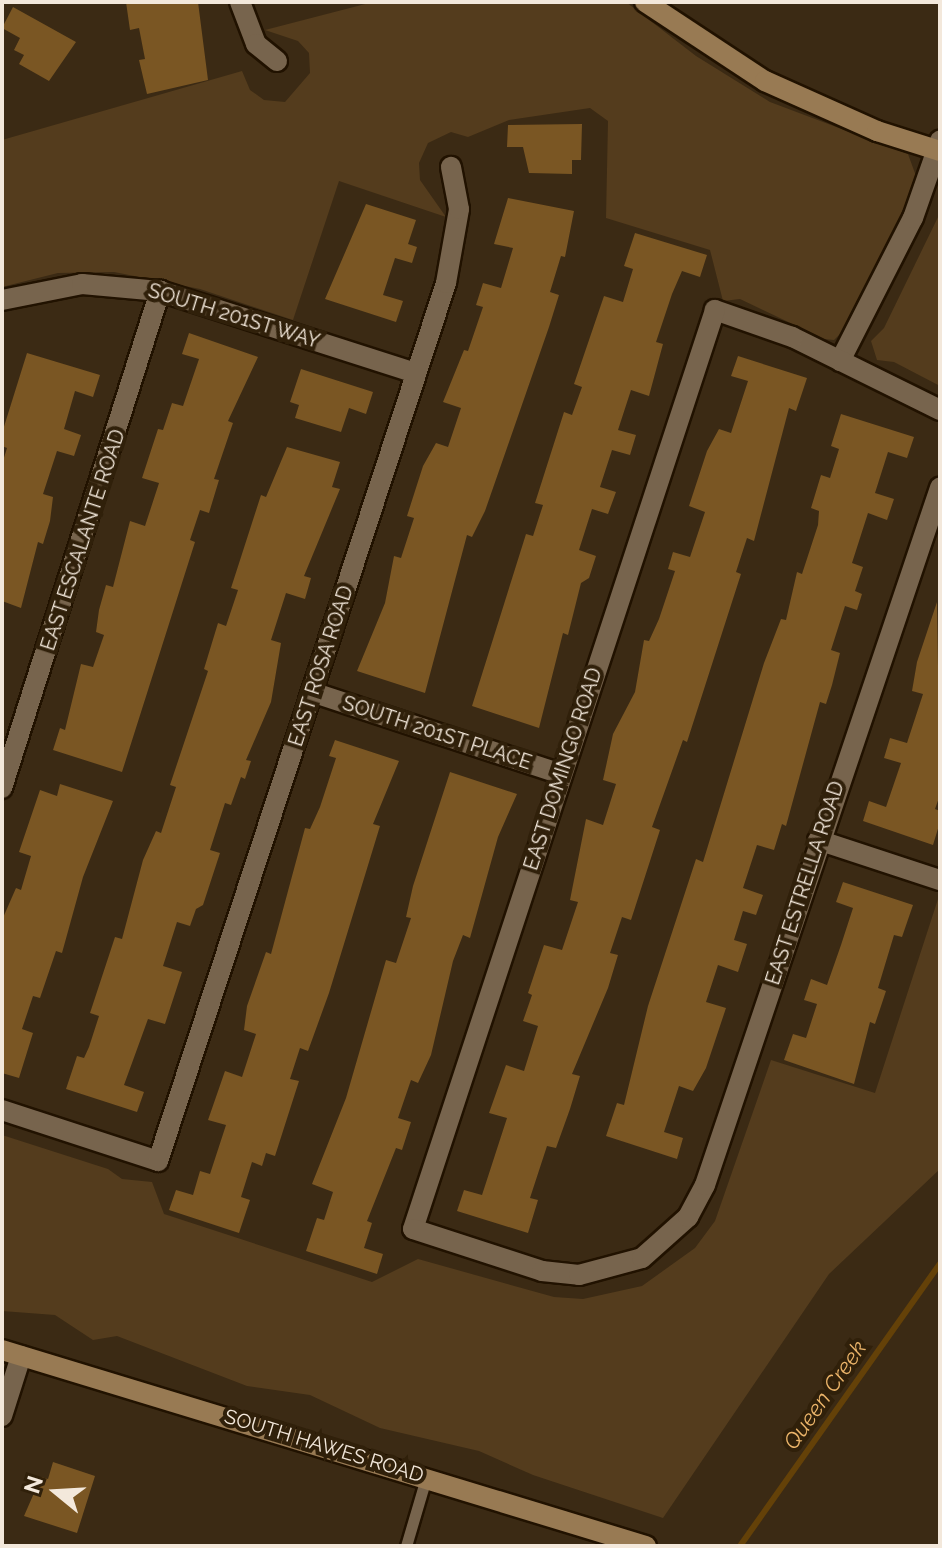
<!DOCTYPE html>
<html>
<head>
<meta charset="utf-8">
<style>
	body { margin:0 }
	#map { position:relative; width:942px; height:1548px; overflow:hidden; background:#3b2a14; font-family:Raleway,sans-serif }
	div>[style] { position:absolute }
	.green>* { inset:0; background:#543c1d }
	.stream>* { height:6px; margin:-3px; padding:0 3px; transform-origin:3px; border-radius:3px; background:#644108 }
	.building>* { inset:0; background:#7a5623 }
	.roads { filter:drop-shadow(2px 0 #211200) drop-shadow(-2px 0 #211200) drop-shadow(0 2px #211200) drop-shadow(0 -2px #211200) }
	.lane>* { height:11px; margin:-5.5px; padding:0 5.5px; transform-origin:5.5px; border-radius:5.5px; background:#77644d }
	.street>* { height:20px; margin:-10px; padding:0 10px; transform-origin:10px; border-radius:10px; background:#77644d }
	.secondary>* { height:20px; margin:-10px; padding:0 10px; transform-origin:10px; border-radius:10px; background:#987a53 }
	span { translate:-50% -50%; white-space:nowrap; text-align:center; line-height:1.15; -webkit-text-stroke:8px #30200a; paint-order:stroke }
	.street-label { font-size:20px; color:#f3e8db }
	.water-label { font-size:22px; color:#ebb46a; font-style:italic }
	.frame { position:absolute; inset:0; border:4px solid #f3e8db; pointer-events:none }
	.north { position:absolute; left:16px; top:1452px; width:80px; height:80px; -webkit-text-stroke:6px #30200a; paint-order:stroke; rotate:288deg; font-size:22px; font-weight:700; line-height:32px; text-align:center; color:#f3e8db }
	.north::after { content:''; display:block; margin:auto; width:28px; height:36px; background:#f3e8db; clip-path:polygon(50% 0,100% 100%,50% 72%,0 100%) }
</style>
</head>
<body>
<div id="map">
	<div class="green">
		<div style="clip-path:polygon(373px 2px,626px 2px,696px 56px,770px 102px,908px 154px,916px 176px,903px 215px,842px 332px,834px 340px,824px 339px,740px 299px,723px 301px,710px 250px,606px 218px,608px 121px,590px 108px,509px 120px,468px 137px,451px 132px,428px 143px,419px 163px,420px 180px,446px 217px,339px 181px,293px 320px,200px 289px,114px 272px,58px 273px,2px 287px,2px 140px,242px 71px,250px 90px,264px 100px,285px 102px,310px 73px,309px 53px,298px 41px,265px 30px)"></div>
		<div style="clip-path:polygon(940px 213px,940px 386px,894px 362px,877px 360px,871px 341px,884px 328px)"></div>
		<div style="clip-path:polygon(938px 899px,940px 1169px,829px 1274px,663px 1518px,533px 1475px,479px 1451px,380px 1428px,310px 1395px,247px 1386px,117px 1336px,93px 1340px,55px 1315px,2px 1311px,2px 1135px,108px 1169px,122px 1179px,152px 1182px,164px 1214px,372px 1282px,418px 1259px,554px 1297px,583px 1299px,642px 1286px,695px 1248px,715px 1221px,771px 1060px,875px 1093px)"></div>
	</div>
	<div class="stream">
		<div style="left:740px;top:1546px;width:346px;rotate:-54.7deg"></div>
	</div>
	<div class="building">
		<div style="clip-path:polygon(126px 2px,198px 2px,208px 80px,147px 94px,139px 60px,145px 59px,139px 28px,130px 30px)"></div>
		<div style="clip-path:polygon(13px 7px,76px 42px,49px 81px,19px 64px,24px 55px,14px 50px,20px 38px,2px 28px)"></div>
		<div style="clip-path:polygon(582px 124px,581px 160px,572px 160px,572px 174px,529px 173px,523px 147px,507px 147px,508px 125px)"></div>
		<div style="clip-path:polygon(508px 198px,574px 211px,565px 257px,561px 256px,550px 292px,559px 295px,549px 327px,485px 511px,472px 537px,467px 535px,425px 693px,357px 671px,385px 603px,394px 556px,401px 558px,414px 518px,407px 516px,423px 466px,436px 443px,448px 447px,461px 408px,443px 402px,464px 350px,468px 351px,483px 307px,476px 305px,483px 283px,501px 288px,513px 248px,494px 244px)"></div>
		<div style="clip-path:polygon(366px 204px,416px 220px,408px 244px,417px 247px,412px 263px,395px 258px,383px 295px,403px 301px,396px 322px,325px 299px)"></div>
		<div style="clip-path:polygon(635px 233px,707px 255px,700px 277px,682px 271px,672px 294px,656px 342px,663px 344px,649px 396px,631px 390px,618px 430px,636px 435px,630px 455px,612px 450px,600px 487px,616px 492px,608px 514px,592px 509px,579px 550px,596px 556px,589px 578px,581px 583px,568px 635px,563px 633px,539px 728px,472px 706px,526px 534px,533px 536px,543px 505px,535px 503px,564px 412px,572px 415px,582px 387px,574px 384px,604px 296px,623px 302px,633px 269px,624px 266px)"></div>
		<div style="clip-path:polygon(189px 333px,258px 357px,228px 421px,233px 423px,214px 479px,219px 480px,209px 513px,200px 510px,190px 540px,195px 542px,122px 772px,53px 750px,60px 728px,65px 730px,81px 664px,93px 667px,104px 635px,96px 632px,99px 610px,106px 585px,113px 587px,130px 521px,145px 526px,159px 483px,142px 478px,158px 429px,163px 430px,172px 403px,183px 406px,199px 359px,182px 354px)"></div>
		<div style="clip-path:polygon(27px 353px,100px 375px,93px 397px,75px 391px,64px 429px,81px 435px,74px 456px,57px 451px,43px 494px,53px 497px,50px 521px,43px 544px,38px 542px,21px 608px,2px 601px,2px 464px,7px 448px,2px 446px,2px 433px)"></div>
		<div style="clip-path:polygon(738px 356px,807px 378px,796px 411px,789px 408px,754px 541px,747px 538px,736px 572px,741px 574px,687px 742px,683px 740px,652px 827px,660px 830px,631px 920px,622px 917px,610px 953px,618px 955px,608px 988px,572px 1074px,580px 1076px,570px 1109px,556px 1148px,547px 1146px,530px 1198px,538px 1200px,528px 1233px,457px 1211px,464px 1190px,482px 1195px,507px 1118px,489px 1113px,506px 1065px,524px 1071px,538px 1026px,523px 1021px,532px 995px,528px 993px,544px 945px,562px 950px,578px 902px,570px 900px,586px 819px,603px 825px,616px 784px,603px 780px,613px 734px,635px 692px,644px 640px,649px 641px,659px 619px,675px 571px,668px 569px,673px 552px,690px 557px,705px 512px,689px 506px,707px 451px,719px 429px,731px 433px,748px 381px,731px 376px)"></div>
		<div style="clip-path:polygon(301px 369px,373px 392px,366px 414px,349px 408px,341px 432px,295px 418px,299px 405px,290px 402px)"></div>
		<div style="clip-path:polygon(841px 414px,914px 437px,907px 458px,888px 452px,875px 493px,894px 499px,887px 520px,868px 513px,852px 563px,863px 567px,855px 591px,862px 594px,857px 610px,845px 606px,831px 650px,840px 653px,832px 685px,826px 704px,820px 702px,786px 826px,782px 824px,774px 850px,757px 845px,743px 888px,763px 895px,756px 915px,743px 911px,734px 940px,747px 944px,738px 972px,718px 965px,706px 1002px,726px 1008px,706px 1068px,693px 1091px,679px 1086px,664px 1132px,683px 1138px,677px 1159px,606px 1136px,617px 1103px,624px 1105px,648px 1006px,696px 859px,703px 862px,764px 663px,781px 619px,786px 620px,797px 572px,802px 574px,818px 525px,819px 511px,811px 508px,821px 475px,830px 478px,839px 449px,831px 446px)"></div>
		<div style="clip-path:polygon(287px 447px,340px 462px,332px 487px,340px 489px,304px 576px,311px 578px,305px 599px,286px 593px,271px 640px,281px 643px,271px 702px,246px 760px,251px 761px,245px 779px,241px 777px,231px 805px,225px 803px,210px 850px,220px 853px,203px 905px,196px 909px,190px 926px,177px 922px,163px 966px,182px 972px,165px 1024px,148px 1019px,124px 1085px,144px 1092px,137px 1112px,66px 1089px,77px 1056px,84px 1058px,89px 1047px,99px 1016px,90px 1013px,115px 937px,122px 939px,143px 860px,156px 831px,161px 833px,176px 787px,170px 785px,208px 671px,204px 669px,218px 623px,226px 626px,238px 590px,231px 588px,261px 495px,266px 497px)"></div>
		<div style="clip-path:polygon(937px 602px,940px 795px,935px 809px,940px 811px,940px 822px,933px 845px,863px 821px,869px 801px,886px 807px,901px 763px,884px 758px,890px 738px,907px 743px,923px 694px,912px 691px,917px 662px)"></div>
		<div style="clip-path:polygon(335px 740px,399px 761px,373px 824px,380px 826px,329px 993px,308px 1051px,300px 1048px,290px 1079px,299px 1081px,275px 1156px,266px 1153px,262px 1166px,252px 1162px,241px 1197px,250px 1200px,239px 1233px,169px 1210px,176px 1190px,193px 1195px,200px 1171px,210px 1174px,226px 1125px,208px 1120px,225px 1071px,242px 1077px,256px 1034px,244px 1030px,247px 1006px,266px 952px,271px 954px,305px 828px,310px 829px,320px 807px,336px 758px,329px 756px)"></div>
		<div style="clip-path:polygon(450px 772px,517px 794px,498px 837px,470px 938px,463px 935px,453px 961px,431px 1055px,418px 1083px,411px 1080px,398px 1118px,411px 1122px,402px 1150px,396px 1148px,367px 1221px,372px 1223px,364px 1248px,383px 1254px,377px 1274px,306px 1251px,317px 1218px,324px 1220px,333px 1192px,312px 1184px,346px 1098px,386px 960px,396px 963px,411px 918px,406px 917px,413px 886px)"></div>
		<div style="clip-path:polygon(60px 784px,113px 801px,83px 877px,62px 953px,56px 951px,40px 998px,33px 996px,22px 1029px,33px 1033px,19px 1078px,2px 1073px,2px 920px,16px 888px,21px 890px,31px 856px,19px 852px,40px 790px,57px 796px)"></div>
		<div style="clip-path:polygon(843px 882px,913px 905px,902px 937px,894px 935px,878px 988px,886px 991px,875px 1024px,870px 1022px,854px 1084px,784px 1060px,793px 1034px,806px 1038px,817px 1004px,804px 1000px,811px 979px,827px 985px,841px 945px,853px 908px,836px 902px)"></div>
		<div style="clip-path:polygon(53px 1462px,95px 1476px,77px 1533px,24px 1516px,41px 1477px,48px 1479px)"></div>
	</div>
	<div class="roads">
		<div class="lane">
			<div style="left:406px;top:1546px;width:71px;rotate:-73.6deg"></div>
		</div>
		<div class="street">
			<div style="left:240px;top:2px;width:45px;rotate:69.1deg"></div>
			<div style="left:256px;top:44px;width:27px;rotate:39deg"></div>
			<div style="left:2px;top:300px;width:82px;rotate:-11.3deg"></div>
			<div style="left:82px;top:284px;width:78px;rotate:5.1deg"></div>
			<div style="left:160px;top:291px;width:269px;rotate:17.8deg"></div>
			<div style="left:840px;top:361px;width:161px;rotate:-63deg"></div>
			<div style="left:913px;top:218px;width:82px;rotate:-70.7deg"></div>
			<div style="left:940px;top:410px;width:165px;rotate:-153.7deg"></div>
			<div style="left:792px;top:337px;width:82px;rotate:-160.7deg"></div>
			<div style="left:715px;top:310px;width:967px;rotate:108.19deg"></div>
			<div style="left:413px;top:1229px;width:136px;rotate:18deg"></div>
			<div style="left:542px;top:1271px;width:37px;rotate:6deg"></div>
			<div style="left:579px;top:1275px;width:65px;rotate:-15.1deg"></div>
			<div style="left:642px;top:1258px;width:62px;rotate:-41.7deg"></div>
			<div style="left:688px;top:1217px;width:36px;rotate:-62deg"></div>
			<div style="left:705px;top:1185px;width:736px;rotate:-71.37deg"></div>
			<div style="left:312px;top:692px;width:262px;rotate:18.2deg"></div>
			<div style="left:2px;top:788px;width:522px;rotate:-72.36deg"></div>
			<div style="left:818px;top:840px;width:128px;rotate:18.2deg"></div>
			<div style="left:2px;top:1110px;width:164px;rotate:18.1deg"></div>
			<div style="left:158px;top:1161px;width:924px;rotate:-71.84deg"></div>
			<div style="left:446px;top:283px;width:75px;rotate:-80deg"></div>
			<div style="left:459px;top:209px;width:43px;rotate:-100.8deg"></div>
			<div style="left:2px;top:1416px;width:63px;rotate:-72.4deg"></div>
		</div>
		<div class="secondary">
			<div style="left:645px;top:2px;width:144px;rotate:33.4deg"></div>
			<div style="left:765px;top:81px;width:123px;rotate:24.1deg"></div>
			<div style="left:877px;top:131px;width:66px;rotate:17.6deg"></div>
			<div style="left:2px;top:1350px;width:673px;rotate:16.93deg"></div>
		</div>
	</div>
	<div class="street-label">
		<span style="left:234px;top:316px;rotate:17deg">SOUTH 201ST WAY</span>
		<span style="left:83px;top:540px;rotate:-72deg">EAST ESCALANTE ROAD</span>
		<span style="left:321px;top:666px;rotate:-72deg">EAST ROSA ROAD</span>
		<span style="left:437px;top:733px;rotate:18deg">SOUTH 201ST PLACE</span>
		<span style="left:563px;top:769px;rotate:-72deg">EAST DOMINGO ROAD</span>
		<span style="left:805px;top:883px;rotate:-72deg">EAST ESTRELLA ROAD</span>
		<span style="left:324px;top:1446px;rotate:17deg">SOUTH HAWES ROAD</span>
	</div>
	<div class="water-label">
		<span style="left:825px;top:1395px;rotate:-55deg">Queen Creek</span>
	</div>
	<div class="frame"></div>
	<div class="north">N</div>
</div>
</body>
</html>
